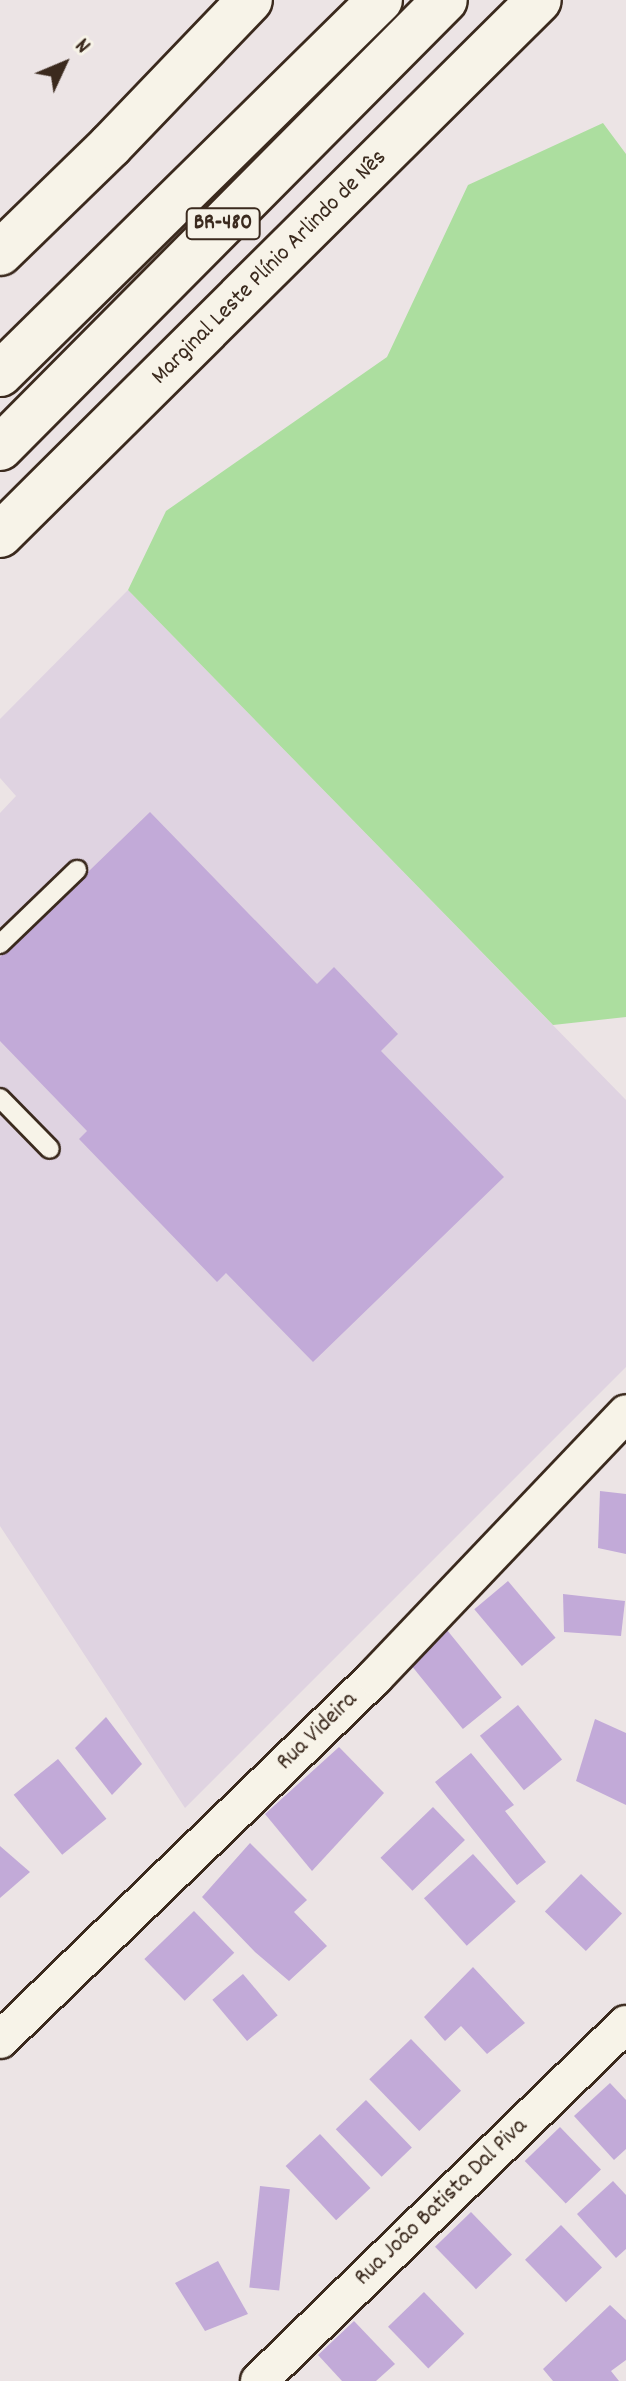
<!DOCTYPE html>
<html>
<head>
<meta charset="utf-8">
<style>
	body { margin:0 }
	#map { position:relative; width:626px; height:2381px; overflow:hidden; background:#ece4e5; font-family:Dekko,sans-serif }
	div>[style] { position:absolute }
	.built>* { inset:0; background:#dfd3e1 }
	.green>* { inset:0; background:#acde9f }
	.building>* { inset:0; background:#c2aad8; transform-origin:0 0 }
	.roads { filter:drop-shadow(2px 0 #3b2a1e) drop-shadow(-2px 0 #3b2a1e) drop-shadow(0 2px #3b2a1e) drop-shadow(0 -2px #3b2a1e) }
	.service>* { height:18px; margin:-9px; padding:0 9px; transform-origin:9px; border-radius:9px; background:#f7f3e8 }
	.minor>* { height:36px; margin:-18px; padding:0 18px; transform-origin:18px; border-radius:18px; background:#f7f3e8 }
	.secondary>* { height:44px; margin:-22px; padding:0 22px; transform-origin:22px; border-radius:22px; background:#f7f3e8 }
	.trunk>* { height:44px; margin:-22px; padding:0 22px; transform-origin:22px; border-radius:22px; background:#f7f3e8 }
	span { translate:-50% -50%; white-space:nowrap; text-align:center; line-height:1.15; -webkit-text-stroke:6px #f7f3e8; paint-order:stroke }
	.shield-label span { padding:2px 6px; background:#f7f3e8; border:2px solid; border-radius:6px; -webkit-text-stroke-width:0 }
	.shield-label { font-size:22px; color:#3b2a1e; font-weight:700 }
	.street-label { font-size:24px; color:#3b2a1e }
	.north { position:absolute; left:24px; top:24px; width:80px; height:80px; -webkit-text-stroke:6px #f7f3e8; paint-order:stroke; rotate:46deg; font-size:22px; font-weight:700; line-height:32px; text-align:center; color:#3b2a1e }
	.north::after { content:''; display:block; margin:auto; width:28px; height:36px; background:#3b2a1e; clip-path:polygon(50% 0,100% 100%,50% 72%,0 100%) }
</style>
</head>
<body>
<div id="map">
	<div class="built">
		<div style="clip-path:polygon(128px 590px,626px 1100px,626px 1367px,185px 1808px,0 1526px,0 813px,16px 796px,0 778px,0 719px)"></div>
	</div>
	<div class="green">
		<div style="clip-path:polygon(603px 123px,626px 154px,626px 1017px,553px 1025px,128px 590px,166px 511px,387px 357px,468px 185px)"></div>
	</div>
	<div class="building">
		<div style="clip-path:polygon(150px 812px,317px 984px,334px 967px,398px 1034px,381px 1051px,504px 1177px,313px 1362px,226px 1273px,217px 1282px,79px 1139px,87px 1131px,0 1041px,0 957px)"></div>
		<div style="clip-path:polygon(600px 1491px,626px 1494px,626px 1554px,598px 1548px)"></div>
		<div style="left:508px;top:1581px;width:74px;height:44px;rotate:50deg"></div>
		<div style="clip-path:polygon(563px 1594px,625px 1601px,621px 1636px,564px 1632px)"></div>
		<div style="left:447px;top:1630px;width:87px;height:50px;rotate:51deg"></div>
		<div style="left:518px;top:1705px;width:70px;height:49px;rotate:51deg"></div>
		<div style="clip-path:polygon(106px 1717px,142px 1764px,112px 1795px,75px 1748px)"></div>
		<div style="clip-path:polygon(595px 1719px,626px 1733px,626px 1805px,576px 1781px)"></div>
		<div style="clip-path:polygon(339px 1747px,384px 1793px,312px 1871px,265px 1814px)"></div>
		<div style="clip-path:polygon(471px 1753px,514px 1805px,505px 1811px,546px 1862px,517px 1885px,435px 1782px)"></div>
		<div style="left:58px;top:1759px;width:77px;height:57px;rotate:51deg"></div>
		<div style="left:433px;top:1807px;width:46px;height:73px;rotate:46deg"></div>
		<div style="clip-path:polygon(250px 1843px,307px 1900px,294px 1912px,327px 1946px,289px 1981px,255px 1952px,202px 1897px)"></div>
		<div style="clip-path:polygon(0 1846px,30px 1872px,0 1898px)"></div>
		<div style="left:473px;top:1854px;width:64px;height:66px;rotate:48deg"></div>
		<div style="left:581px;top:1874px;width:57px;height:52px;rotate:44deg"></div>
		<div style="left:194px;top:1911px;width:58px;height:69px;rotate:46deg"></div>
		<div style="clip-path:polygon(473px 1967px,525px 2023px,487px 2054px,461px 2026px,445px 2041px,424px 2017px)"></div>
		<div style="left:243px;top:1974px;width:54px;height:40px;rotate:50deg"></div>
		<div style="left:411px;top:2039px;width:72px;height:58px;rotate:46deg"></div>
		<div style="clip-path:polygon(610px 2083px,626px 2100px,626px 2149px,614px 2160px,574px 2116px)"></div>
		<div style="left:366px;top:2100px;width:66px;height:42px;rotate:46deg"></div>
		<div style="left:560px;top:2127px;width:59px;height:49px;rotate:46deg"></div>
		<div style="left:320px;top:2134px;width:74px;height:47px;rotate:47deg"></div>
		<div style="clip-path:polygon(613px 2181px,626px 2195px,626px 2249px,616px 2258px,577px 2214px)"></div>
		<div style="left:260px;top:2186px;width:30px;height:102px;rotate:6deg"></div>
		<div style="left:471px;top:2212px;width:59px;height:50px;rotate:46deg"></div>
		<div style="left:561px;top:2225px;width:59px;height:50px;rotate:46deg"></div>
		<div style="clip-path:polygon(218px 2261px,248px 2314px,205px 2331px,175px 2283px)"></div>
		<div style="left:424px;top:2292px;width:58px;height:50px;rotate:46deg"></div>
		<div style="clip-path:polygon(610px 2305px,626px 2320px,626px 2360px,611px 2371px,619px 2381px,553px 2381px,543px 2369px)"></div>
		<div style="clip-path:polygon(354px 2321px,395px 2364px,376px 2381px,342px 2381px,318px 2355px)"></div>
	</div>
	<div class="roads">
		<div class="service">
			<div style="left:0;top:944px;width:107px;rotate:-43.9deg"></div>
			<div style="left:0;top:1098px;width:71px;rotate:45.6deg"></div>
		</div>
		<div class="minor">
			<div style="left:0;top:2040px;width:522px;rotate:-44.07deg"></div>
			<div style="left:375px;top:1677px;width:364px;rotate:-46.4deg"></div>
			<div style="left:259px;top:2381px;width:512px;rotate:-44.21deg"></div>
		</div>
		<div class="secondary">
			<div style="left:0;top:253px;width:153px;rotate:-44.2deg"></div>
			<div style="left:110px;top:146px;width:202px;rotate:-46.2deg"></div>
			<div style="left:0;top:535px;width:759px;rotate:-44.79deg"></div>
		</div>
		<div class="trunk">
			<div style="left:0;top:374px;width:533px;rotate:-44.54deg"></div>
			<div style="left:0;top:448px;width:631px;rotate:-45.19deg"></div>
		</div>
	</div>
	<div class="shield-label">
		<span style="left:223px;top:224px">BR-480</span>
	</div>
	<div class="street-label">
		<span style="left:270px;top:268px;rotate:-45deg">Marginal Leste Plínio Arlindo de Nês</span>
		<span style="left:318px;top:1732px;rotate:-44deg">Rua Videira</span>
		<span style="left:442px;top:2203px;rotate:-44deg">Rua João Batista Dal Piva</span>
	</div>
	<div class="north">N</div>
</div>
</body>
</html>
